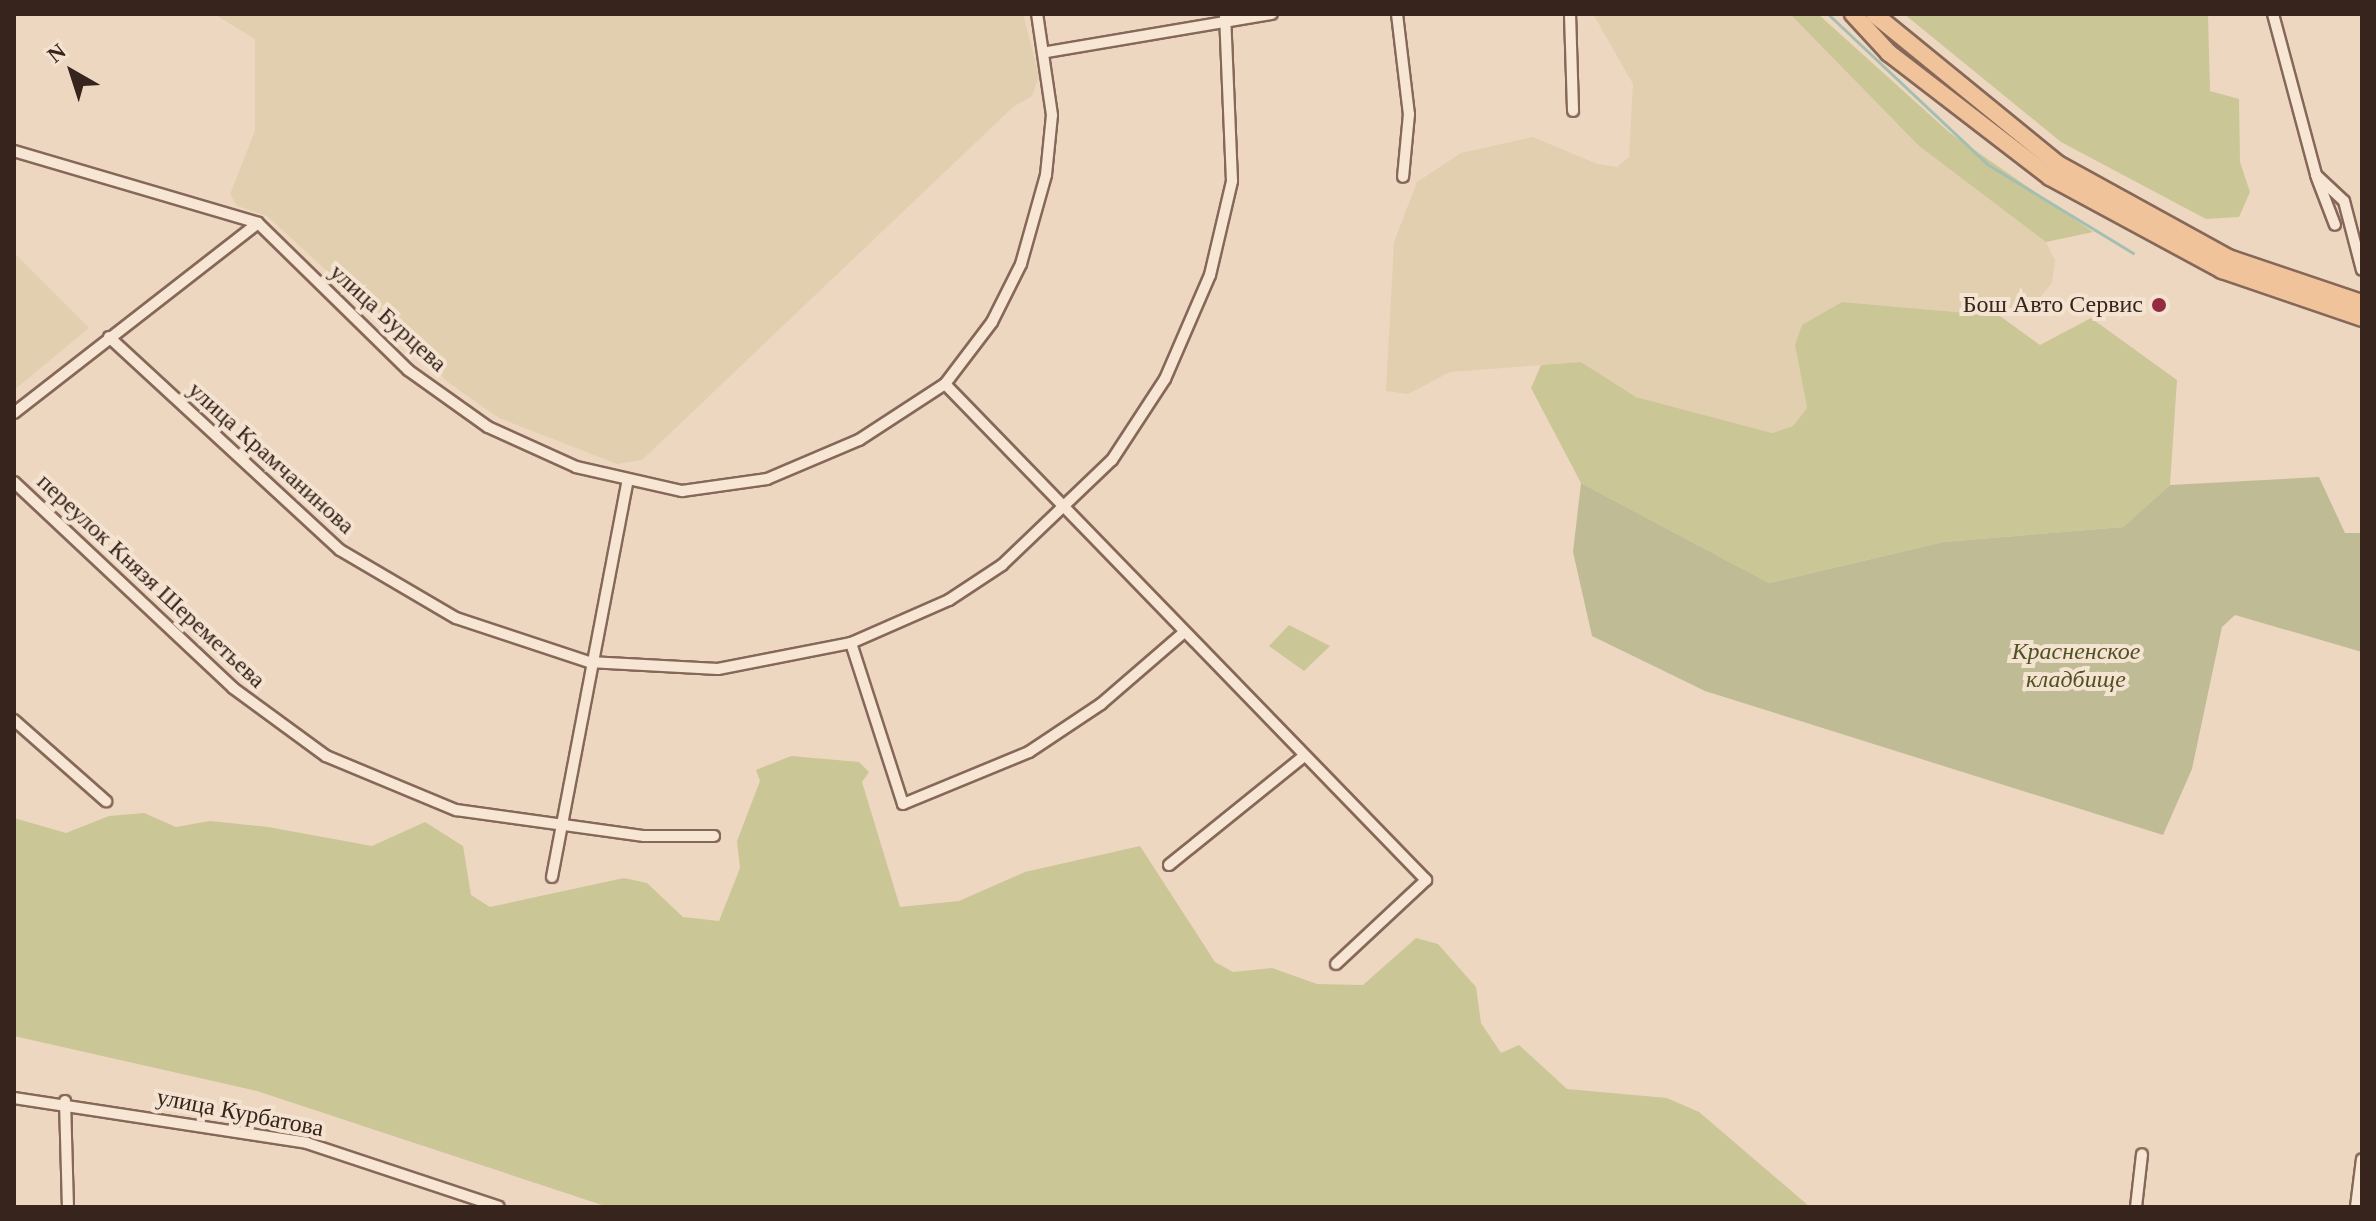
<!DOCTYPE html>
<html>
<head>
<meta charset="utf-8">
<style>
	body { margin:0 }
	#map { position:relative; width:2376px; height:1221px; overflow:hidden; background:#edd7c1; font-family:Georgia,serif }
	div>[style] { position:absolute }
	.farmland>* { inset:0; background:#e2cfaf }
	.green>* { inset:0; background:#cbc696 }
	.cemetery>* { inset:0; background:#bfbc95 }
	.stream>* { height:3px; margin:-1.5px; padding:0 1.5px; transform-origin:1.5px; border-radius:1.5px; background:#a4bfb2 }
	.roads { filter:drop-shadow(2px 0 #866859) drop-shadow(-2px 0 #866859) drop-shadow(0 2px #866859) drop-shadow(0 -2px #866859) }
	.minor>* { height:10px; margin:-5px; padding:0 5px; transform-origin:5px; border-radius:5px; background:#f8e6d4 }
	.primary>* { height:16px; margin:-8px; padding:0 8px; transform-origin:8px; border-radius:8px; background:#f0c39a }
	.dots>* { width:22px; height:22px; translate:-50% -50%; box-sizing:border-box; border:4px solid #f4e3d1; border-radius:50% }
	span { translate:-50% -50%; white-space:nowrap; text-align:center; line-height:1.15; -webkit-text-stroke:8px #f4e3d1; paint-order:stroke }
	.poi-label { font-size:24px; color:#36241d }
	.right { translate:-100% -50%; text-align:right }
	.street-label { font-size:24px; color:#36241d }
	.park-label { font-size:24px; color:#505224; font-style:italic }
	.frame { position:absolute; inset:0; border:16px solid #36241d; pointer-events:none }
	.north { position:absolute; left:32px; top:32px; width:80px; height:80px; -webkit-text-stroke:6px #f4e3d1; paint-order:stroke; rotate:321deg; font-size:22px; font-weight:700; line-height:32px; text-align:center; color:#36241d }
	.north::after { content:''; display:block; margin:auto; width:28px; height:36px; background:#36241d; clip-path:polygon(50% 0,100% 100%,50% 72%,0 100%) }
</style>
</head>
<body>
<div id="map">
	<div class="farmland">
		<div style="clip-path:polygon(214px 14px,1023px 14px,1039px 76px,1032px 96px,1013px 107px,642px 460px,617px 464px,499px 418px,449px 383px,267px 216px,237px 206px,230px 194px,255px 131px,255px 39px)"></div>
		<div style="clip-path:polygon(1593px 14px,1790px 14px,1919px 146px,2046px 242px,2055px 260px,2052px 283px,2032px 307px,2000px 316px,1842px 302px,1795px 345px,1807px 408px,1793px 426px,1772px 433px,1636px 397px,1581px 362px,1450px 372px,1408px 394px,1386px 391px,1394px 242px,1417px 182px,1461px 153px,1533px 137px,1597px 164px,1617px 167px,1629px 157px,1633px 84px)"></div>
		<div style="clip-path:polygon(14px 253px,89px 328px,14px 390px)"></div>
	</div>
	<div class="green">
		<div style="clip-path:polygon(1790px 14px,1818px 14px,1950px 133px,2093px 232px,2046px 242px,1919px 146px)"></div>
		<div style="clip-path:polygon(1904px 14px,2208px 14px,2210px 91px,2239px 99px,2240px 162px,2250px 192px,2239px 217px,2206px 219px,2061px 142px)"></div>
		<div style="clip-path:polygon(1842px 302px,2000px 316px,2040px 345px,2091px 318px,2177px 380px,2170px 485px,2123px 527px,1943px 542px,1769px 583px,1581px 483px,1531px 388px,1541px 365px,1581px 362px,1636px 397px,1772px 433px,1793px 426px,1807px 408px,1795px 345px,1802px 325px)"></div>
		<div style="clip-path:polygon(1289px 625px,1330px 646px,1304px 671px,1269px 646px)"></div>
		<div style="clip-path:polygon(791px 756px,859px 762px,869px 772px,862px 782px,900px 907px,959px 901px,1025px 872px,1140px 846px,1215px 962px,1233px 972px,1272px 968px,1317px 984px,1363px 985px,1416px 938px,1438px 944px,1476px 987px,1481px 1023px,1501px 1053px,1519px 1045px,1567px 1089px,1667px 1098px,1699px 1112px,1810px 1207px,608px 1207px,257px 1091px,14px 1036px,14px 818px,66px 833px,109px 816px,144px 813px,176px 827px,210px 821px,268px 827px,372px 846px,425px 822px,463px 846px,471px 895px,490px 907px,624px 878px,647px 883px,683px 917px,719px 921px,740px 868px,737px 841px,760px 781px,756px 770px)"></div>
	</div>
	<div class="cemetery">
		<div style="clip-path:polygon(2319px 477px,2345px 533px,2362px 533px,2362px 652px,2235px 615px,2222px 627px,2192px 769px,2163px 835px,1705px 691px,1592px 636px,1573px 552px,1581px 483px,1769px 583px,1943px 542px,2123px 527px,2170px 485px)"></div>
	</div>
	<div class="stream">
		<div style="left:1828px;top:14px;width:219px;rotate:43.3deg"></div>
		<div style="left:1987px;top:164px;width:171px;rotate:31.4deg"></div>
	</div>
	<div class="roads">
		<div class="minor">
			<div style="left:1397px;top:14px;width:101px;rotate:83.2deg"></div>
			<div style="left:1409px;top:114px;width:63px;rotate:95.4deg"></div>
			<div style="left:1570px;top:14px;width:97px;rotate:88.2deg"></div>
			<div style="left:2273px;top:14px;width:167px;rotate:75deg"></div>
			<div style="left:2316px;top:175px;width:38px;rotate:43deg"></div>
			<div style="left:2344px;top:201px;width:71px;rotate:75.4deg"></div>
			<div style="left:1047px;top:52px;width:228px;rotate:-9.6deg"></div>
			<div style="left:14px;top:151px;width:254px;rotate:16.4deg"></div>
			<div style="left:258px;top:223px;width:210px;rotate:44.4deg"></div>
			<div style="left:408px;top:370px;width:98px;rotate:35.5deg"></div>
			<div style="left:488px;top:427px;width:97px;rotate:24.4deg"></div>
			<div style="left:576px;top:467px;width:109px;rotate:12.8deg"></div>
			<div style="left:682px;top:491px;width:86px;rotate:-8deg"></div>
			<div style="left:767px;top:479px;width:100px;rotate:-23deg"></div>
			<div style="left:859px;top:440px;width:103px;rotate:-33.1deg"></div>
			<div style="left:945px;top:384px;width:78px;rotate:-52.8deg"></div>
			<div style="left:992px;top:322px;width:65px;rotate:-63.4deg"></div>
			<div style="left:1021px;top:264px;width:92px;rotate:-74.3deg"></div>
			<div style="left:1046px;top:175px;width:60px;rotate:-84.3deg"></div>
			<div style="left:1052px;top:115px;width:102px;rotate:-98.4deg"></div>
			<div style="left:2317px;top:178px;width:50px;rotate:69deg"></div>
			<div style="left:109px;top:337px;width:314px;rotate:42.7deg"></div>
			<div style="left:340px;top:550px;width:134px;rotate:30.4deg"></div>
			<div style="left:456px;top:618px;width:140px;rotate:18.3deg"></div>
			<div style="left:589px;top:662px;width:129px;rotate:3.1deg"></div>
			<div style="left:718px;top:669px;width:136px;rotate:-11.1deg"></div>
			<div style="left:851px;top:643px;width:107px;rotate:-23.7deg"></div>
			<div style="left:949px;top:600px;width:64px;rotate:-33.4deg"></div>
			<div style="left:1002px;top:565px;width:152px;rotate:-43.7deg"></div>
			<div style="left:1112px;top:460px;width:97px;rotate:-56.8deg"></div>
			<div style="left:1165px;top:379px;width:113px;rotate:-66.6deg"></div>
			<div style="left:1210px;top:275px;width:97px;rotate:-76.8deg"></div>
			<div style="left:1232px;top:181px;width:167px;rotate:-92.4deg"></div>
			<div style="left:945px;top:384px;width:691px;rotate:45.88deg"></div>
			<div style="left:1426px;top:880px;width:123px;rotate:137deg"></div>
			<div style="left:14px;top:413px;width:309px;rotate:-37.9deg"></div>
			<div style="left:14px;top:482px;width:301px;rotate:43.2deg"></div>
			<div style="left:233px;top:688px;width:115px;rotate:36.2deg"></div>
			<div style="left:326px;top:756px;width:141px;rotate:22.6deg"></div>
			<div style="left:456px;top:810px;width:190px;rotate:7.9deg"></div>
			<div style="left:644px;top:836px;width:70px"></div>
			<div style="left:851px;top:643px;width:169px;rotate:72.1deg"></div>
			<div style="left:903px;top:804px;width:136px;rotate:-22.4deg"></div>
			<div style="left:1029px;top:752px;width:87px;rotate:-33.7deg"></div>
			<div style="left:1101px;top:704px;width:107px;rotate:-40.8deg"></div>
			<div style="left:14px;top:720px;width:123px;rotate:41.4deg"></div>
			<div style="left:1169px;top:865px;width:174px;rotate:-38.9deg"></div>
			<div style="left:552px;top:877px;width:404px;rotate:-79.2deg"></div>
			<div style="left:14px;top:1098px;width:296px;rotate:8.7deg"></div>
			<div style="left:307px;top:1143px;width:202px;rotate:18.4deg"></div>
			<div style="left:65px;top:1101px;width:106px;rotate:88.4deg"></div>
			<div style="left:2136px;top:1207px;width:53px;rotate:-83.5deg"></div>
			<div style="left:2356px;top:1207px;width:48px;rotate:-82.9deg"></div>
		</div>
		<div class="primary">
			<div style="left:1853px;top:14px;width:53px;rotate:47.3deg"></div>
			<div style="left:1889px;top:53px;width:203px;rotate:37.6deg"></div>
			<div style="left:2050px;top:177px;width:196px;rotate:28.4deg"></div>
			<div style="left:2222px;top:270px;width:148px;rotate:18.9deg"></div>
			<div style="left:1874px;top:14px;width:237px;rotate:39.2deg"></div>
			<div style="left:2058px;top:164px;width:194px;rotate:28.9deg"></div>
			<div style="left:2228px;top:258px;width:141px;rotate:18.6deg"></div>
		</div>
	</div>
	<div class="dots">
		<div style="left:2159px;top:305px;background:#942b41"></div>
	</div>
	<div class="poi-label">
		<span class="right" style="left:2143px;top:305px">Бош Авто Сервис</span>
	</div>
	<div class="street-label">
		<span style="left:388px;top:318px;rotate:42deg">улица Бурцева</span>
		<span style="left:271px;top:458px;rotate:42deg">улица Крамчанинова</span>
		<span style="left:151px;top:581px;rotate:43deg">переулок Князя Шереметьева</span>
		<span style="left:240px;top:1113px;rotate:11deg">улица Курбатова</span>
	</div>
	<div class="park-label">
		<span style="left:2076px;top:666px">Красненское<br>кладбище</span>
	</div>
	<div class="frame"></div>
	<div class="north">N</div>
</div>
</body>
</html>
